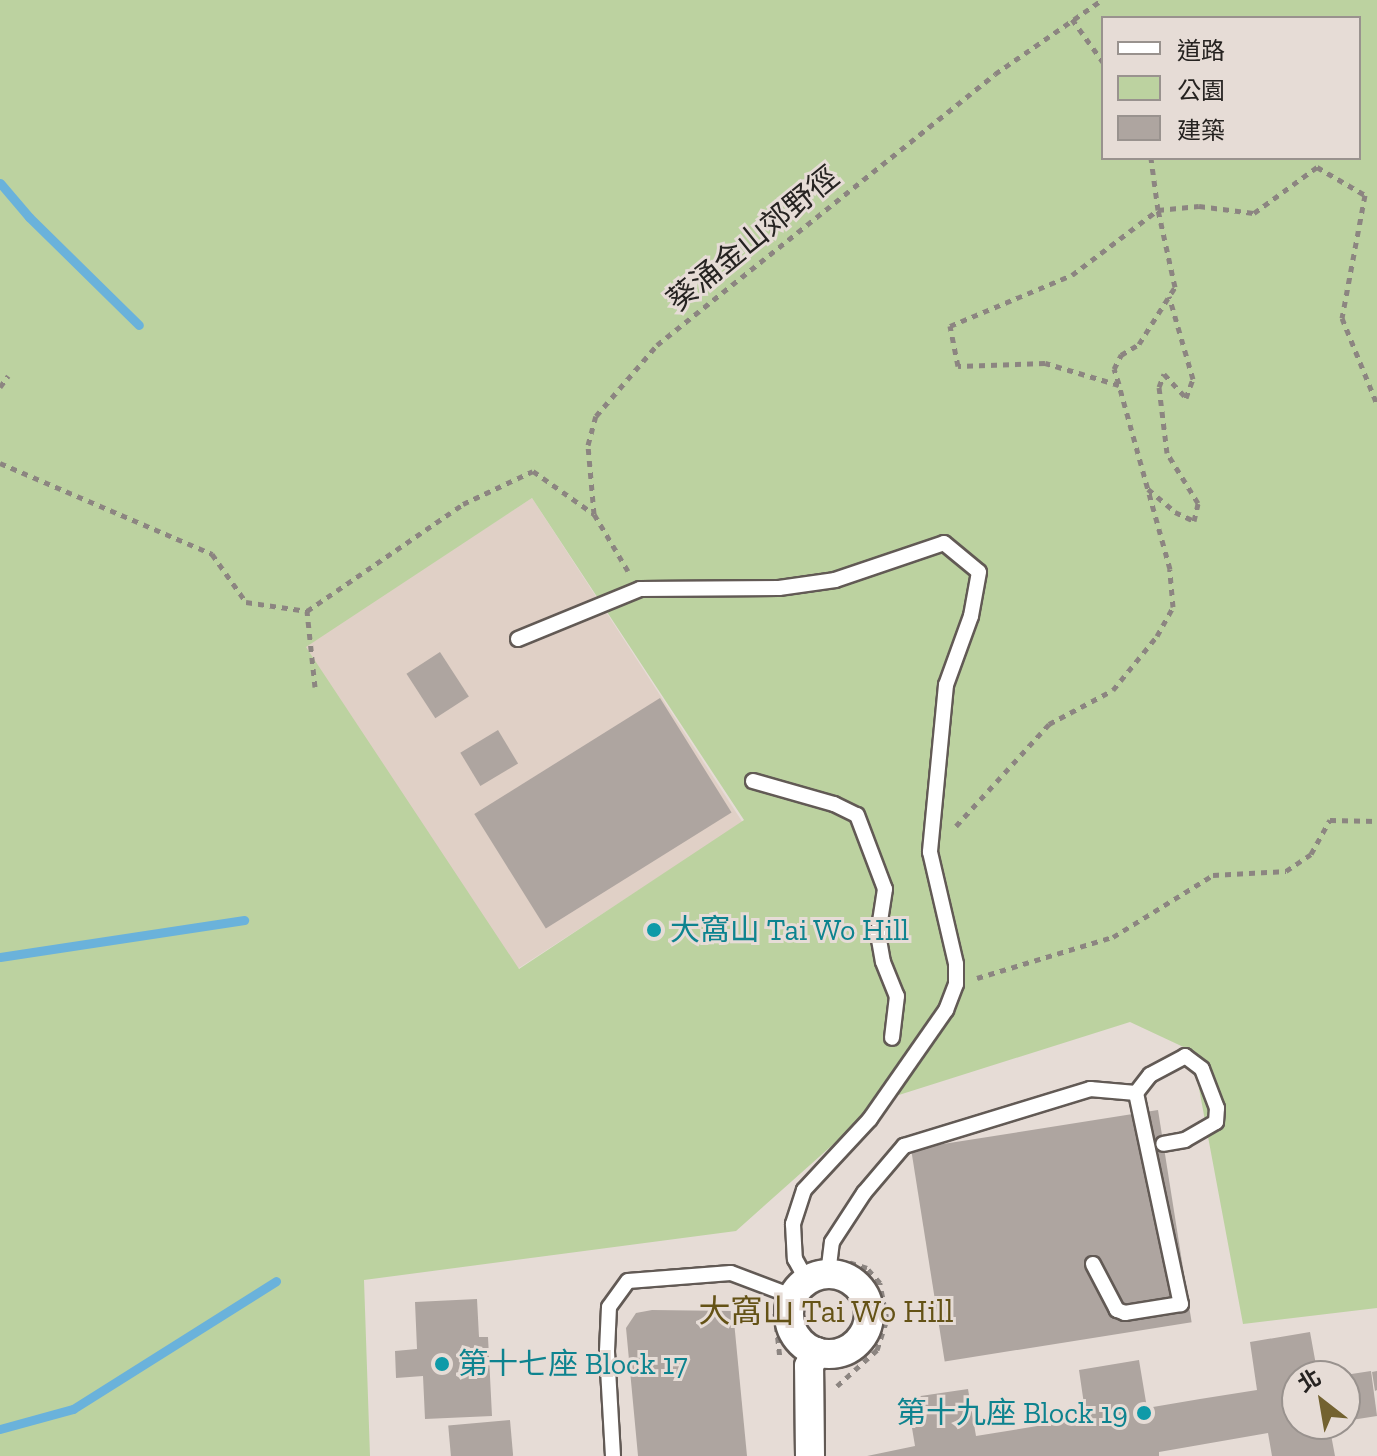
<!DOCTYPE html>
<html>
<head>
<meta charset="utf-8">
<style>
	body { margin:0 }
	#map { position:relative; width:1377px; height:1456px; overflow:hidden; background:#e6dcd6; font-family:"Zilla Slab","Noto Sans TC",serif }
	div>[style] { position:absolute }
	.built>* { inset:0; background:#e0d0c6; transform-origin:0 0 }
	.green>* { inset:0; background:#bcd2a0 }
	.stream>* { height:9px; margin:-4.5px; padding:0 4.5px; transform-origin:4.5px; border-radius:4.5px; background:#6ab2db }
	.building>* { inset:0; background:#aea5a0; transform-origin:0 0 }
	.path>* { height:5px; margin-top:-2.5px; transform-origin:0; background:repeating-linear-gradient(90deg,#8c8581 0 6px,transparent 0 12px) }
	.roads { filter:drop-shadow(2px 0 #625a55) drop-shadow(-2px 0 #625a55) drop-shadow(0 2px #625a55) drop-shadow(0 -2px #625a55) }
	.service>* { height:14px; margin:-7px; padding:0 7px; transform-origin:7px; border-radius:7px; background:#fff }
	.minor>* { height:28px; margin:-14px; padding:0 14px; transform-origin:14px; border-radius:14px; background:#fff }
	.minor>.ring { margin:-14px; padding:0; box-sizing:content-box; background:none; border:28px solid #fff; border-radius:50% }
	.dots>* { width:22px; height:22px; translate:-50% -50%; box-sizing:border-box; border:4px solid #e6dcd6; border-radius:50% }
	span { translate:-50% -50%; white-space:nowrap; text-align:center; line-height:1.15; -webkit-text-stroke:6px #e6dcd6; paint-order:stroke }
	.street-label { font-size:30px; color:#262321 }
	.culture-label { font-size:30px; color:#0d838f }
	.left { translate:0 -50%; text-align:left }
	.right { translate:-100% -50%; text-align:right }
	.neighbourhood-label { font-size:32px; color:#645216 }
	.legend { position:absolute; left:1101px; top:16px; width:260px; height:144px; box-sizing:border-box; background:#e6dcd6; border:2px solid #99928e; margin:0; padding:10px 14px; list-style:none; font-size:24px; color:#262321 }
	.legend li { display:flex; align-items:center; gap:16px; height:40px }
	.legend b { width:40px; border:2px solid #99928e }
	.north { position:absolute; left:1281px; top:1360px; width:80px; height:80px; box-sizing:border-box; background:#e6dcd6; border:2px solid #99928e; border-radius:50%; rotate:329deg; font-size:22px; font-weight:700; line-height:32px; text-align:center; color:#262321 }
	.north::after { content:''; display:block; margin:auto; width:28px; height:36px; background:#736230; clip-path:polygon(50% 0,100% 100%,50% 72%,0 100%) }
</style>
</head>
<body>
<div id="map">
	<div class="built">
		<div style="left:532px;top:498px;width:387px;height:271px;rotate:57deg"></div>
	</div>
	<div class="green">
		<div style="clip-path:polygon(evenodd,0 0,1377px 0,1377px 1308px,1243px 1324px,1192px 1051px,1130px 1022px,883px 1100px,736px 1231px,364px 1280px,370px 1456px,0 1456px,0 0,1103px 18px,1359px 18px,1359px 158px,1103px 158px,1103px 18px,0 0,532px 498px,744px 820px,519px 969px,306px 647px,532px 498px)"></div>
	</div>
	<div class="stream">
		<div style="left:0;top:183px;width:45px;rotate:49.5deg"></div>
		<div style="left:29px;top:217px;width:154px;rotate:44.5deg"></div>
		<div style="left:0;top:957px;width:247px;rotate:-8.6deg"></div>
		<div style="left:0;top:1429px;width:76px;rotate:-15.3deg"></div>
		<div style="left:73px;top:1409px;width:240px;rotate:-32.2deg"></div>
	</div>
	<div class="building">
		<div style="left:440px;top:652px;width:53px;height:40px;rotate:57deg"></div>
		<div style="left:660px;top:698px;width:135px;height:219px;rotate:58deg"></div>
		<div style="left:498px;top:730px;width:39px;height:44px;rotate:59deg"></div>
		<div style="left:1158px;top:1110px;width:215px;height:250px;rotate:81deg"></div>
		<div style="clip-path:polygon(477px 1299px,479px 1337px,488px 1337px,492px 1416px,425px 1419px,423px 1376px,396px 1378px,395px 1351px,417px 1349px,415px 1302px)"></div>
		<div style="clip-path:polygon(652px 1310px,733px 1311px,747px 1456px,638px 1456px,626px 1328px,636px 1313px)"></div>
		<div style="clip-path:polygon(1310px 1332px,1318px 1376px,1297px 1376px,1297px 1424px,1329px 1424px,1335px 1456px,1272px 1456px,1268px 1433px,1159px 1452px,1159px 1456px,867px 1456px,915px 1446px,907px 1398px,968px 1389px,976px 1436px,1086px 1418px,1079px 1370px,1139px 1360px,1147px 1408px,1200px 1399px,1257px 1390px,1250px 1342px)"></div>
		<div style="clip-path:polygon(1371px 1371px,1377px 1416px,1345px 1421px,1345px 1375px)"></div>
		<div style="clip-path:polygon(1377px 1371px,1377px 1390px,1375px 1391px,1372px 1372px)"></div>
		<div style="left:510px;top:1420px;width:36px;height:62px;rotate:85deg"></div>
	</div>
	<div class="path">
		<div style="left:1072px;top:19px;width:53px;rotate:54.2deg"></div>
		<div style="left:1119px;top:384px;width:16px;rotate:-108deg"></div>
		<div style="left:1114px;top:369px;width:16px;rotate:-63deg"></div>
		<div style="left:1121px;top:355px;width:21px;rotate:-31deg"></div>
		<div style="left:1139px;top:344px;width:67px;rotate:-57.7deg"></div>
		<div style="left:1175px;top:287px;width:79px;rotate:-102.4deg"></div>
		<div style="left:1158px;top:210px;width:41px;rotate:-5.6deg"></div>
		<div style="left:1199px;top:206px;width:55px;rotate:7.3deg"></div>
		<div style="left:1254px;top:213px;width:78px;rotate:-36.1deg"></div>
		<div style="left:1317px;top:167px;width:56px;rotate:30.3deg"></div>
		<div style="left:1365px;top:195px;width:125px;rotate:100.6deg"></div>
		<div style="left:1342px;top:318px;width:93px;rotate:67.9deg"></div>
		<div style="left:0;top:387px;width:14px;rotate:-54deg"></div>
		<div style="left:0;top:463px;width:231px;rotate:23.2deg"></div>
		<div style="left:212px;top:554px;width:59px;rotate:54.7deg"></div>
		<div style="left:246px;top:602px;width:62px;rotate:8.4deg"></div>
		<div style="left:1148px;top:489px;width:35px;rotate:40deg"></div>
		<div style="left:1175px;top:512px;width:21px;rotate:25deg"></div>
		<div style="left:1194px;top:521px;width:18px;rotate:-77deg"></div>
		<div style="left:1198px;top:503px;width:59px;rotate:-121.8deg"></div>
		<div style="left:1167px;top:453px;width:66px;rotate:-96.9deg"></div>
		<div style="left:1159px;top:387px;width:14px;rotate:-69deg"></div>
		<div style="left:1164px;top:374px;width:33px;rotate:47deg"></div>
		<div style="left:1186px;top:398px;width:20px;rotate:-70deg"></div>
		<div style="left:1193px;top:379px;width:86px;rotate:-106.1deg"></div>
		<div style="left:628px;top:571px;width:66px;rotate:-120.8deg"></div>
		<div style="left:594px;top:514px;width:69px;rotate:-95deg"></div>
		<div style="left:588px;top:445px;width:30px;rotate:-75deg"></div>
		<div style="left:596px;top:416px;width:94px;rotate:-49.3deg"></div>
		<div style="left:657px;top:345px;width:433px;rotate:-38.7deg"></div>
		<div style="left:995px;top:74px;width:130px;rotate:-34.7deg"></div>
		<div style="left:315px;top:687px;width:76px;rotate:-96deg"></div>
		<div style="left:307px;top:611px;width:189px;rotate:-34.4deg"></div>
		<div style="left:463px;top:504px;width:77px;rotate:-25.2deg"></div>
		<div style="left:533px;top:471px;width:75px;rotate:35.2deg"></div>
		<div style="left:956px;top:826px;width:138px;rotate:-47.6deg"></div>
		<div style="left:1049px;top:724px;width:72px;rotate:-28deg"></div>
		<div style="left:1113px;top:690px;width:70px;rotate:-50.8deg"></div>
		<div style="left:1157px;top:636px;width:33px;rotate:-61deg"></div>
		<div style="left:1173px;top:607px;width:38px;rotate:-95deg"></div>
		<div style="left:1170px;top:569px;width:191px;rotate:-105.5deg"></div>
		<div style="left:1119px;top:385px;width:77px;rotate:-163.4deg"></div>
		<div style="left:1045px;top:363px;width:87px;rotate:178deg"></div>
		<div style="left:958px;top:366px;width:41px;rotate:-101.3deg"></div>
		<div style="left:950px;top:326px;width:132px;rotate:-22.7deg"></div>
		<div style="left:1072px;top:275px;width:108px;rotate:-37.1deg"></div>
		<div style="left:1158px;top:210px;width:52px;rotate:-97.7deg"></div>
		<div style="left:977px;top:978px;width:142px;rotate:-16.8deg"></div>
		<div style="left:1113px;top:937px;width:118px;rotate:-31.8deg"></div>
		<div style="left:1213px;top:875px;width:73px;rotate:-3.1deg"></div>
		<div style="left:1286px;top:871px;width:30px;rotate:-34deg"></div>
		<div style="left:1311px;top:854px;width:39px;rotate:-61deg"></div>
		<div style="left:1330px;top:820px;width:47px;rotate:1.2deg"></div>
		<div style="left:775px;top:1313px;width:46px;rotate:83.8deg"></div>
		<div style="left:837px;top:1386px;width:54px;rotate:-42deg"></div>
		<div style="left:877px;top:1350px;width:32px;rotate:-72deg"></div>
		<div style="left:887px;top:1320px;width:38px;rotate:-101deg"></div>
		<div style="left:880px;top:1283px;width:20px;rotate:-131deg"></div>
		<div style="left:867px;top:1268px;width:19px;rotate:-162deg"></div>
	</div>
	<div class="roads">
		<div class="service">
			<div style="left:518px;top:639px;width:132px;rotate:-22.3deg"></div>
			<div style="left:640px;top:589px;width:139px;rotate:-0.4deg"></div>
			<div style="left:779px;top:588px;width:57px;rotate:-8.1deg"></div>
			<div style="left:835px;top:580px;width:115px;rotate:-18.7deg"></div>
			<div style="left:944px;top:543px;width:45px;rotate:39.6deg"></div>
			<div style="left:979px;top:572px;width:45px;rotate:100.3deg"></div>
			<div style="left:971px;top:616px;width:73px;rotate:109.9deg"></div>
			<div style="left:946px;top:685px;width:168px;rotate:95.5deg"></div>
			<div style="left:930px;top:852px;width:115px;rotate:76.9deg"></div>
			<div style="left:956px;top:964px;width:20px;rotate:90deg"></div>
			<div style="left:956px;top:984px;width:28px;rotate:111deg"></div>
			<div style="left:946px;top:1010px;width:133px;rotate:124.9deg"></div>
			<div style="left:870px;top:1119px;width:97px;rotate:132.9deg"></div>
			<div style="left:804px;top:1190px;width:36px;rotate:108deg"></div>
			<div style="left:793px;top:1224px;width:35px;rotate:87deg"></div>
			<div style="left:795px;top:1259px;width:23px;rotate:61deg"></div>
			<div style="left:753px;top:781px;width:84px;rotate:15.9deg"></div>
			<div style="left:834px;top:804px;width:25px;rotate:26deg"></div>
			<div style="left:857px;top:815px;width:79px;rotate:69.3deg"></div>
			<div style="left:885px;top:889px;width:46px;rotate:98.8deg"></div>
			<div style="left:878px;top:934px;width:28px;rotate:80deg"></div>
			<div style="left:883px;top:962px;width:37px;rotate:68deg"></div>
			<div style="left:897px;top:996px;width:42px;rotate:96.8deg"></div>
			<div style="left:1136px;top:1093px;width:23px;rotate:-52deg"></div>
			<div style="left:1150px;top:1075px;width:40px;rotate:-28deg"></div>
			<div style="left:1185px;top:1056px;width:21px;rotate:37deg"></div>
			<div style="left:1202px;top:1069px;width:42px;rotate:69deg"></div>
			<div style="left:1217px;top:1108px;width:14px;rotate:94deg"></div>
			<div style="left:1216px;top:1122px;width:36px;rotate:150deg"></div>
			<div style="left:1185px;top:1140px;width:22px;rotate:170deg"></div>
			<div style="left:828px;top:1274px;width:32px;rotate:-83deg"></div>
			<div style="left:832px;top:1242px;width:59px;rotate:-56.9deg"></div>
			<div style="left:864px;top:1193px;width:62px;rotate:-49.6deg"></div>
			<div style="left:904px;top:1146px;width:195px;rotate:-17deg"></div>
			<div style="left:1090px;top:1089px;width:46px;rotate:5deg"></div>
			<div style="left:1136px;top:1093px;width:216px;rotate:78deg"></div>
			<div style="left:1181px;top:1304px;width:57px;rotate:170.9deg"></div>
			<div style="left:1125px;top:1313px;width:9px;rotate:-159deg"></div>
			<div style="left:1117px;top:1310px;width:52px;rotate:-117.6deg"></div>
			<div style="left:613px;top:1456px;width:105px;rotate:-93.3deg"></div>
			<div style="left:607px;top:1351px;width:44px;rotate:-87.4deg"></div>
			<div style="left:609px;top:1307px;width:32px;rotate:-54deg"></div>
			<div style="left:628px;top:1281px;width:103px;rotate:-4.4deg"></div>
			<div style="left:731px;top:1273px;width:65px;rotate:20.7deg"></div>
		</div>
		<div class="minor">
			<div class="ring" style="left:789px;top:1274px;width:52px;height:52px"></div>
			<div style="left:810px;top:1456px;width:90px;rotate:-90.6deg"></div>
			<div style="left:809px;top:1366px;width:16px;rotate:-63deg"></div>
		</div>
	</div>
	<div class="dots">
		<div style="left:654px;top:930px;background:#0f9aa8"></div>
		<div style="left:442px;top:1364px;background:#0f9aa8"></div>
		<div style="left:1144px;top:1413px;background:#0f9aa8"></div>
	</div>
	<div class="street-label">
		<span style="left:753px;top:239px;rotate:-39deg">葵涌金山郊野徑</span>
	</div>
	<div class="culture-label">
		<span class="left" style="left:670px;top:930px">大窩山 Tai Wo Hill</span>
		<span class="left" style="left:458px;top:1364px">第十七座 Block 17</span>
		<span class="right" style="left:1128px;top:1413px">第十九座 Block 19</span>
	</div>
	<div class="neighbourhood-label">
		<span style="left:826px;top:1311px">大窩山 Tai Wo Hill</span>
	</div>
	<ul class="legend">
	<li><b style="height:10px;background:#fff"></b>道路</li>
	<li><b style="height:22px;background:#bcd2a0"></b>公園</li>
	<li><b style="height:22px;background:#aea5a0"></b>建築</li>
	</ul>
	<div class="north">北</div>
</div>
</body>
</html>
